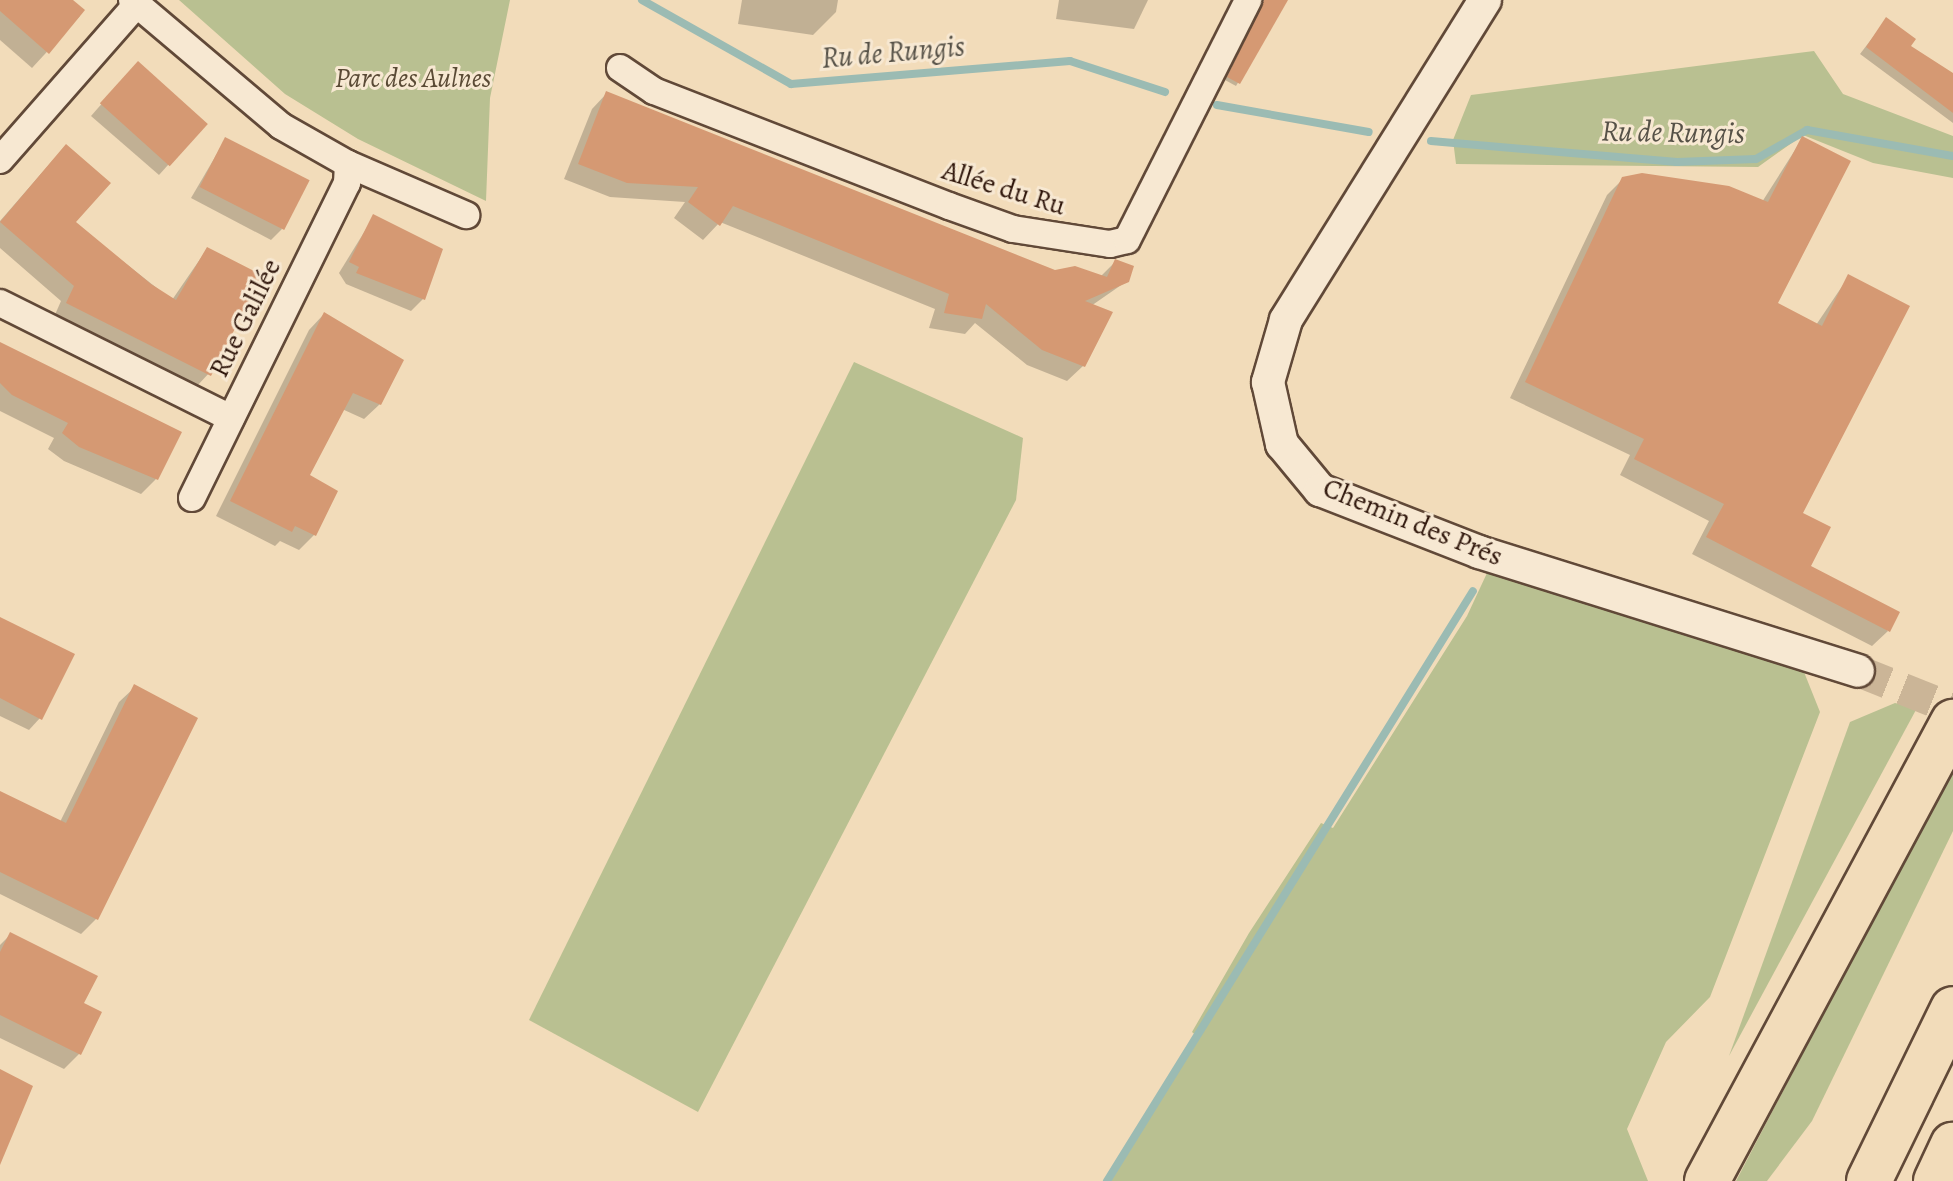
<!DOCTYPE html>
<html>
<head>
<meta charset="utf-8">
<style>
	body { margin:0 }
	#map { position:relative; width:1953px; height:1181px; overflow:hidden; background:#f2dcba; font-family:Alegreya,serif }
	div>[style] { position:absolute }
	.green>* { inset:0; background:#b9c091 }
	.shadow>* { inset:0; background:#0003 }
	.stream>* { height:8px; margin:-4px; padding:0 4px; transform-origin:4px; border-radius:4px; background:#9bbbb3 }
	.building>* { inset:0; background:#d59973; transform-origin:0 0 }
	.tertiary-tunnel>* { height:32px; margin-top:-16px; transform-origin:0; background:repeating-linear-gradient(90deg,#cbb597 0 32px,transparent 0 48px) }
	.roads { filter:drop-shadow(2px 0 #614938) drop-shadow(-2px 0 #614938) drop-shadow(0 2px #614938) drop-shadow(0 -2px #614938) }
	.minor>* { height:26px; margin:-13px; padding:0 13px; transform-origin:13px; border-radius:13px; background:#f7e8d2 }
	.tertiary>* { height:32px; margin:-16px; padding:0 16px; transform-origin:16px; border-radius:16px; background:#f7e8d2 }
	.motorway>* { height:44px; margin:-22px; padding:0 22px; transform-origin:22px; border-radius:22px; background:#f2dcba }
	span { translate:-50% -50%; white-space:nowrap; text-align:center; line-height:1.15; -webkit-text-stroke:6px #f7e8d2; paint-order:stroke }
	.park-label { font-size:28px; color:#5a4a35; font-style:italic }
	.street-label { font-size:28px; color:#31180d }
	.water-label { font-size:30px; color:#565147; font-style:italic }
</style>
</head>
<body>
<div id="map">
	<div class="green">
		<div style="clip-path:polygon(179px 0,510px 0,490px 98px,486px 201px,358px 139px,285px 94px)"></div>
		<div style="clip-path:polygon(1814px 51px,1843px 94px,1953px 136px,1953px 178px,1873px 163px,1803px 135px,1758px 167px,1456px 164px,1453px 140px,1471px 95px)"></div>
		<div style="clip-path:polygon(854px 362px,1023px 438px,1016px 500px,698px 1112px,529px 1020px)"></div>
		<div style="clip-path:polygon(1487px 573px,1792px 663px,1804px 672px,1820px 712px,1710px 997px,1666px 1042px,1627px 1129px,1648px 1181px,1111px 1181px,1199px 1038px,1192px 1032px,1249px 933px,1321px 823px,1333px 828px,1467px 616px)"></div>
		<div style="clip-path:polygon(1895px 703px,1917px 708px,1729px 1056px,1850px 722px)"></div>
		<div style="clip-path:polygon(1953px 766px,1953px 831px,1812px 1121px,1767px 1181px,1736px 1181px)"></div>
	</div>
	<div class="shadow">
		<div style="clip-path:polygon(0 0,68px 0,80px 16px,32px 68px,0 40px)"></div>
		<div style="clip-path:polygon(742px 0,838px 0,836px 12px,813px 35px,738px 24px)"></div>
		<div style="clip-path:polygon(1059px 0,1148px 0,1134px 29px,1056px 19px)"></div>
		<div style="clip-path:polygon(1267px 0,1286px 0,1236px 86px,1225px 80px)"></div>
		<div style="clip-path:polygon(1886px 20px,1908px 47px,1953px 76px,1953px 123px,1860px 54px)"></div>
		<div style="clip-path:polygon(127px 75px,205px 124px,159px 175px,91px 116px)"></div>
		<div style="clip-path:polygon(607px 93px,1055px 272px,1100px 277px,1115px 262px,1127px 281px,1091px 306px,1083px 366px,1067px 381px,1027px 365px,975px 323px,965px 334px,929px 328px,935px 309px,720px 222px,703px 240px,674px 218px,685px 202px,610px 197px,564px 179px,592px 109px)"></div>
		<div style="clip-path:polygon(1802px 139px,1775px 303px,1816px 325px,1849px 276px,1800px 513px,1808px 567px,1888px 631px,1872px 646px,1692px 554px,1709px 521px,1620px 475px,1630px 455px,1510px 398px,1607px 195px,1623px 179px,1762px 202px)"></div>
		<div style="clip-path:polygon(225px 140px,282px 229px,271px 240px,191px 198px)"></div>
		<div style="clip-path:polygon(53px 160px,73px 222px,172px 300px,207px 249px,211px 371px,197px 386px,54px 317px,61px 301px,0 248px,0 221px)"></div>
		<div style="clip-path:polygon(374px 216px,423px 299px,411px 311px,346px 284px,339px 273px)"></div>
		<div style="clip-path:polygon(324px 314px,380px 404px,364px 419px,342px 409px,308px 475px,314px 535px,299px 550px,280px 541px,275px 546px,216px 516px,309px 330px)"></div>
		<div style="clip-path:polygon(0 344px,156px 479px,141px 494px,64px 461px,48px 449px,54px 438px,0 411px)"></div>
		<div style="clip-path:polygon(0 619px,40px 718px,29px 730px,0 716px)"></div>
		<div style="clip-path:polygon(135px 687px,195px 719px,96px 919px,81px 934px,0 894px,0 793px,60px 822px,119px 702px)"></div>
		<div style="clip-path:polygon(11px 934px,81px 1004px,80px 1053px,64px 1069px,0 1038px,0 945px)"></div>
	</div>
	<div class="stream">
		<div style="left:642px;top:0;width:171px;rotate:29.4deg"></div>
		<div style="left:791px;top:84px;width:280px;rotate:-4.7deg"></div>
		<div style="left:1070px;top:61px;width:100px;rotate:18.1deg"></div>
		<div style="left:1217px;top:105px;width:154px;rotate:10.1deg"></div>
		<div style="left:1431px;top:141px;width:247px;rotate:4.9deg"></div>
		<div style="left:1677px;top:162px;width:79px;rotate:-2.2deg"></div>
		<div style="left:1756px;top:159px;width:59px;rotate:-29.6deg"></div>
		<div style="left:1807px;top:130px;width:148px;rotate:10.1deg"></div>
		<div style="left:1107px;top:1181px;width:694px;rotate:-58.19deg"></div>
	</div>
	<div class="building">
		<div style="clip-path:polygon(0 0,73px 0,85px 10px,49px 54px,0 11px)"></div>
		<div style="clip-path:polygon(1264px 0,1288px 0,1240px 84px,1227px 77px)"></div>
		<div style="clip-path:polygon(1886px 17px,1916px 39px,1911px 46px,1953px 73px,1953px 113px,1866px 47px)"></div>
		<div style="left:138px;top:61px;width:94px;height:57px;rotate:42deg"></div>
		<div style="clip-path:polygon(606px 91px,1055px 270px,1075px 266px,1107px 277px,1115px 259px,1134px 266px,1129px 282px,1085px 301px,1113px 312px,1085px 367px,1042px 350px,986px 304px,982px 319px,944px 313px,949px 294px,733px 206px,720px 226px,688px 202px,698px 187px,627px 183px,578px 164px)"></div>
		<div style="clip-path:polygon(1802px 136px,1851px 161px,1778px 303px,1822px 326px,1848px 274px,1910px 306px,1803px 513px,1831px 527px,1811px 566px,1900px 612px,1890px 632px,1706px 537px,1724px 504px,1634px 459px,1644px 439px,1525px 382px,1622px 177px,1642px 173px,1729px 186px,1768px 202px)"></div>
		<div style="left:225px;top:137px;width:95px;height:56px;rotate:27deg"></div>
		<div style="clip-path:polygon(66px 144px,111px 183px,76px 222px,151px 284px,176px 300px,207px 247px,262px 275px,211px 376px,66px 303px,74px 286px,0 222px)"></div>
		<div style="clip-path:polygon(373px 214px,443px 249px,425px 300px,356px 273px,359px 267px,349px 262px)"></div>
		<div style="clip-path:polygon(324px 312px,404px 360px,381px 405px,353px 393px,310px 475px,338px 491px,316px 536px,295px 526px,292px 532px,230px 501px)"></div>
		<div style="clip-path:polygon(0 342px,182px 432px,158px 480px,79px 447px,62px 433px,68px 423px,12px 395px,0 383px)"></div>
		<div style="clip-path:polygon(0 617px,75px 654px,42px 720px,0 698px)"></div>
		<div style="clip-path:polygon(134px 684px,198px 718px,98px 920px,0 872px,0 791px,66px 823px)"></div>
		<div style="clip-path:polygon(10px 932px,98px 976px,84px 1003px,102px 1012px,81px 1055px,0 1015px,0 952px)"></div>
		<div style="clip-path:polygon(0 1069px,33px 1086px,0 1165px)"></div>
	</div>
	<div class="tertiary-tunnel">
		<div style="left:1858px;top:671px;width:102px;rotate:21.8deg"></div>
	</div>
	<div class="roads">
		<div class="minor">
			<div style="left:132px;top:0;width:195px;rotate:40.2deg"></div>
			<div style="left:281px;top:126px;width:77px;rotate:29.6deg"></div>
			<div style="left:348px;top:164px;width:129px;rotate:23.4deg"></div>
			<div style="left:620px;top:68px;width:41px;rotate:34.1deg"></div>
			<div style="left:654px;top:91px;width:317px;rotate:21.3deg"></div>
			<div style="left:949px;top:206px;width:68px;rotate:19.8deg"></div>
			<div style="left:1013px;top:229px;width:98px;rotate:8.8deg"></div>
			<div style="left:1110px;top:244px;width:17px;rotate:-13deg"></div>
			<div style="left:1127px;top:240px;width:269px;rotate:-63.2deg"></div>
			<div style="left:0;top:160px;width:208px;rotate:-48.7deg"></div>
			<div style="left:0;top:303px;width:258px;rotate:26.5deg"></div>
			<div style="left:192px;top:498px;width:351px;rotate:-63.8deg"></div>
			<div style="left:347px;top:183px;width:19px;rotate:-87deg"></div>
		</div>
		<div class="tertiary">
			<div style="left:1485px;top:0;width:377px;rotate:121.9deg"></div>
			<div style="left:1286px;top:320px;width:65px;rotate:106.2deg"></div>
			<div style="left:1268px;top:382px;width:64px;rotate:77.3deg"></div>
			<div style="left:1282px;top:444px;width:60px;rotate:50.4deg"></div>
			<div style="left:1320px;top:490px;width:171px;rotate:21.3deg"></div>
			<div style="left:1479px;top:552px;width:397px;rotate:17.4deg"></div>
		</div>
		<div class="motorway">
			<div style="left:1707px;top:1181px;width:521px;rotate:-61.81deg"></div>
			<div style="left:1869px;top:1181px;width:191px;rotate:-64deg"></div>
			<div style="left:1936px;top:1181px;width:40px;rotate:-65deg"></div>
		</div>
	</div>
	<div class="park-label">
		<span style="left:413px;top:78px">Parc des Aulnes</span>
	</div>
	<div class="street-label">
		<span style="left:1004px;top:188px;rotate:17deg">Allée du Ru</span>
		<span style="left:245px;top:318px;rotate:-64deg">Rue Galilée</span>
		<span style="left:1413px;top:522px;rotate:22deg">Chemin des Prés</span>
	</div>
	<div class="water-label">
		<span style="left:893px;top:52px;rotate:-5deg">Ru de Rungis</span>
		<span style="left:1673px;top:132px;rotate:1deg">Ru de Rungis</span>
	</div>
</div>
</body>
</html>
